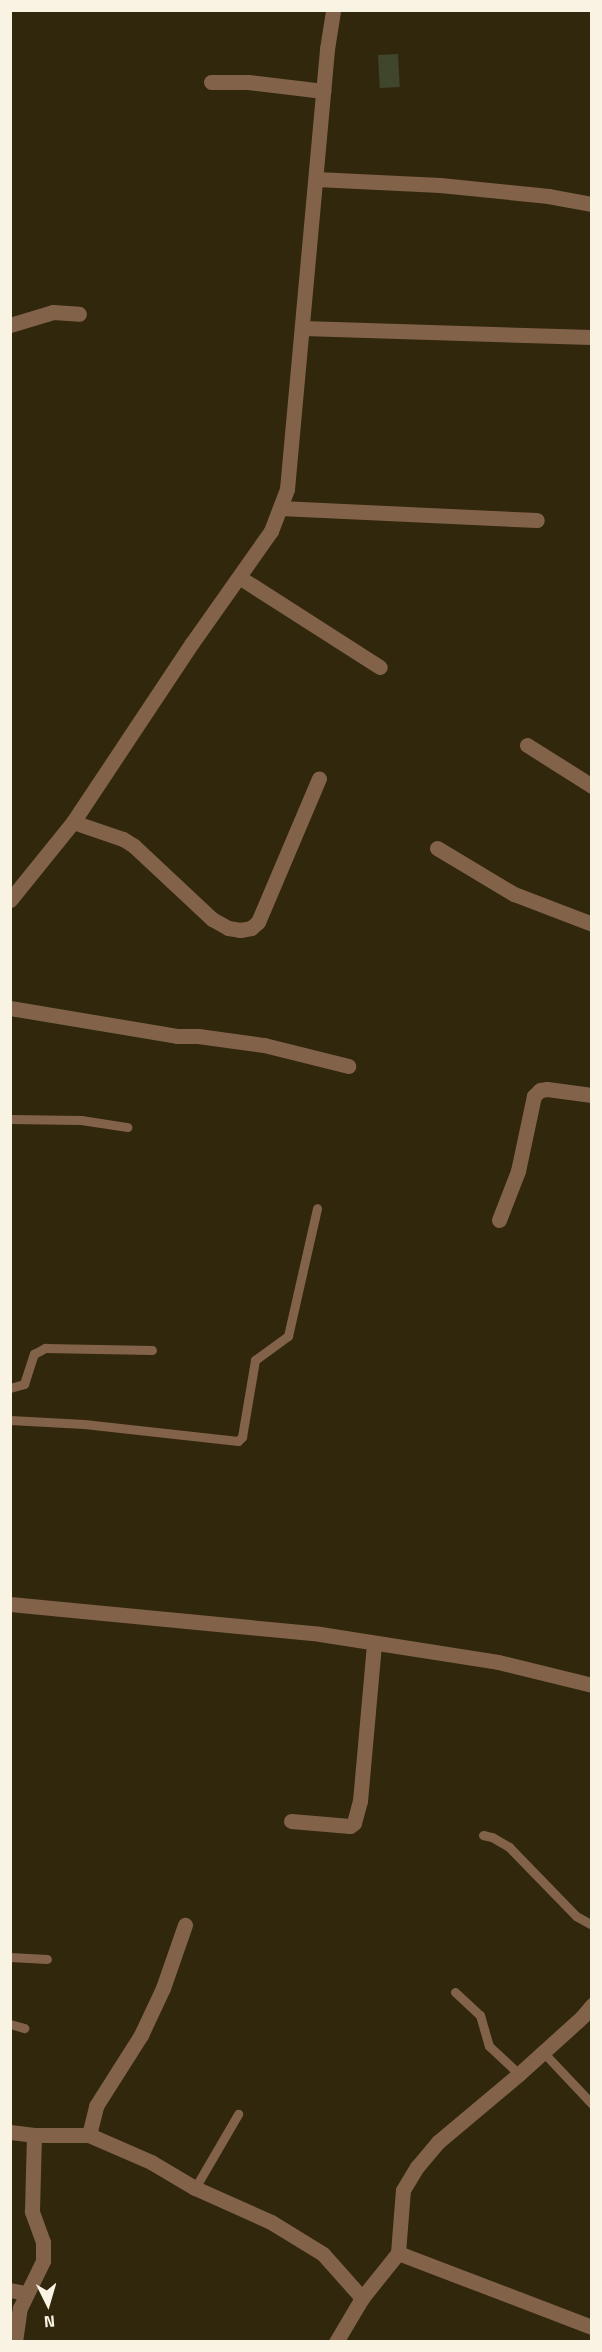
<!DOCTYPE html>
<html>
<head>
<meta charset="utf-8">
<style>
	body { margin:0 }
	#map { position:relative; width:602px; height:2352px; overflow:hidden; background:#31270d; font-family:"Titillium Web",sans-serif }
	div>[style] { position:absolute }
	.building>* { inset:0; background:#40462c; transform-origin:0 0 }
	.service>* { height:9px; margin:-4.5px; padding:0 4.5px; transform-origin:4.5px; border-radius:4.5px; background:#83624a }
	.minor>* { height:15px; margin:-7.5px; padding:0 7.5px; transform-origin:7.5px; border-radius:7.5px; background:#83624a }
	span { translate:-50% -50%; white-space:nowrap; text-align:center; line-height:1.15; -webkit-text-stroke:4.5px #31270d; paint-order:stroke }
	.frame { position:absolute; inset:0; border:12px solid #f9f3e4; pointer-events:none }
	.north { position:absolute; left:18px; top:2274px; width:60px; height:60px; -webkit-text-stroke:4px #31270d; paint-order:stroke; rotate:175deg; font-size:16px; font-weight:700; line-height:24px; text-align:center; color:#f9f3e4 }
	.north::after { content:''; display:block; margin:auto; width:21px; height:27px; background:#f9f3e4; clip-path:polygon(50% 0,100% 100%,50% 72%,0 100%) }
</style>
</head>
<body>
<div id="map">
	<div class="building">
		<div style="left:398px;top:54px;width:33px;height:20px;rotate:87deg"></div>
	</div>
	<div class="service">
		<div style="left:10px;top:1119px;width:71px;rotate:0.8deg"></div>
		<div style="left:81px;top:1120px;width:47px;rotate:8.7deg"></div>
		<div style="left:10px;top:1388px;width:15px;rotate:-16deg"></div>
		<div style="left:24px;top:1384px;width:32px;rotate:-72deg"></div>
		<div style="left:34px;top:1354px;width:13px;rotate:-29deg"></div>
		<div style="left:45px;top:1348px;width:107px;rotate:1.1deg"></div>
		<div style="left:10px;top:1420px;width:74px;rotate:3.1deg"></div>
		<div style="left:84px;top:1424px;width:155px;rotate:6.3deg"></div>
		<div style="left:238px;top:1441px;width:6px;rotate:-45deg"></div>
		<div style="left:242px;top:1437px;width:78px;rotate:-80.4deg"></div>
		<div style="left:255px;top:1360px;width:41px;rotate:-36deg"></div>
		<div style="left:288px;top:1336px;width:131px;rotate:-77.2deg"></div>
		<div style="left:483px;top:1835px;width:9px;rotate:13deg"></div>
		<div style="left:492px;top:1837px;width:20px;rotate:30deg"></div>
		<div style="left:509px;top:1847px;width:96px;rotate:45.8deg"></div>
		<div style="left:576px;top:1916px;width:18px;rotate:29deg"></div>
		<div style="left:10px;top:1957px;width:37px;rotate:3deg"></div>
		<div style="left:455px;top:1992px;width:34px;rotate:43deg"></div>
		<div style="left:480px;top:2015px;width:32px;rotate:74deg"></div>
		<div style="left:489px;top:2046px;width:41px;rotate:43deg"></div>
		<div style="left:10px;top:2024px;width:15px;rotate:16deg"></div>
		<div style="left:543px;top:2052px;width:71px;rotate:46.7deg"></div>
		<div style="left:195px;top:2188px;width:86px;rotate:-59.8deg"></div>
	</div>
	<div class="minor">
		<div style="left:211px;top:82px;width:37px"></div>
		<div style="left:248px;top:82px;width:76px;rotate:6.8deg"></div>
		<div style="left:316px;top:179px;width:124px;rotate:2.8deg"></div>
		<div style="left:440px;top:185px;width:109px;rotate:5.8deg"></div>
		<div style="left:548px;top:196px;width:45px;rotate:10.3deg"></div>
		<div style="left:10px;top:325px;width:45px;rotate:-16.8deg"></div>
		<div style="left:53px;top:312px;width:26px;rotate:4deg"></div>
		<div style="left:303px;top:328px;width:289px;rotate:1.8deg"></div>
		<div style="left:280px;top:508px;width:257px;rotate:2.7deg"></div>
		<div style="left:239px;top:577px;width:167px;rotate:32.6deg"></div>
		<div style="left:527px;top:745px;width:77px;rotate:32.2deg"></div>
		<div style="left:73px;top:822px;width:53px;rotate:18.8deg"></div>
		<div style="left:123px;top:839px;width:13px;rotate:32deg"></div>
		<div style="left:134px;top:846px;width:107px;rotate:43.1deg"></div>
		<div style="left:212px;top:919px;width:18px;rotate:29deg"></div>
		<div style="left:228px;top:928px;width:12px;rotate:9deg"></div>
		<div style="left:240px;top:930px;width:11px;rotate:-10deg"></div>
		<div style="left:251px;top:928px;width:9px;rotate:-41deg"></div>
		<div style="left:258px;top:922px;width:156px;rotate:-67deg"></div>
		<div style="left:437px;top:848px;width:90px;rotate:30.9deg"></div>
		<div style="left:514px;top:894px;width:84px;rotate:21deg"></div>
		<div style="left:10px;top:900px;width:100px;rotate:-51.1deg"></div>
		<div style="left:73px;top:822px;width:215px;rotate:-56.4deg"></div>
		<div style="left:192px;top:643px;width:137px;rotate:-54.8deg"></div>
		<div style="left:271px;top:531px;width:45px;rotate:-69.1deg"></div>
		<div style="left:287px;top:489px;width:442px;rotate:-84.8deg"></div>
		<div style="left:327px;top:49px;width:39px;rotate:-81deg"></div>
		<div style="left:10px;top:1008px;width:169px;rotate:9.5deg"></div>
		<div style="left:177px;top:1036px;width:21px"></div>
		<div style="left:198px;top:1036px;width:67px;rotate:7.8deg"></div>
		<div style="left:264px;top:1045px;width:87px;rotate:14deg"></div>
		<div style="left:499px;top:1220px;width:53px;rotate:-68.8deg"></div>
		<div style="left:518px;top:1171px;width:77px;rotate:-78deg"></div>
		<div style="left:534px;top:1096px;width:8px;rotate:-45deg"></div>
		<div style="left:540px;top:1090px;width:7px;rotate:-8deg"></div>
		<div style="left:547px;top:1089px;width:45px;rotate:7.6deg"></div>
		<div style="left:10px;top:1604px;width:311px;rotate:5.5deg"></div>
		<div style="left:320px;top:1634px;width:180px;rotate:8.9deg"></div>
		<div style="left:498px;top:1662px;width:97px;rotate:13.7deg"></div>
		<div style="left:291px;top:1821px;width:59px;rotate:4.8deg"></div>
		<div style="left:350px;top:1826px;width:5px;rotate:-37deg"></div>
		<div style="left:354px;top:1823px;width:23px;rotate:-75deg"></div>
		<div style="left:360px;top:1801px;width:158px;rotate:-84.9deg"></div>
		<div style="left:10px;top:2132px;width:24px;rotate:7deg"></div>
		<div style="left:34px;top:2135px;width:55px"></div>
		<div style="left:89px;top:2135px;width:68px;rotate:23.5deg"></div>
		<div style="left:151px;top:2162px;width:51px;rotate:30.6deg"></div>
		<div style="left:195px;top:2188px;width:83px;rotate:24.1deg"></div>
		<div style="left:271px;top:2222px;width:61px;rotate:31.6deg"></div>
		<div style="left:323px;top:2254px;width:59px;rotate:48.4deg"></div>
		<div style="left:89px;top:2135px;width:30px;rotate:-76deg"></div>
		<div style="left:96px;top:2106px;width:84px;rotate:-57.6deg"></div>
		<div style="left:141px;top:2035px;width:52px;rotate:-64.9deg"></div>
		<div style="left:163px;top:1988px;width:67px;rotate:-70.8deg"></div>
		<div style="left:398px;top:2253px;width:208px;rotate:20.9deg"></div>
		<div style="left:10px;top:2290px;width:16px;rotate:11deg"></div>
		<div style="left:15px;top:2342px;width:34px;rotate:-82deg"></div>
		<div style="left:20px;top:2308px;width:52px;rotate:-63.9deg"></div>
		<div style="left:43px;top:2261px;width:19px;rotate:-90deg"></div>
		<div style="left:43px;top:2242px;width:33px;rotate:-110deg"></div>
		<div style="left:32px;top:2211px;width:76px;rotate:-88.5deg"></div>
		<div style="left:336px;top:2342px;width:51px;rotate:-59.4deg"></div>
		<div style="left:362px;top:2298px;width:58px;rotate:-51.3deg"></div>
		<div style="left:398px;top:2253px;width:63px;rotate:-85.5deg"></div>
		<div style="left:403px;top:2190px;width:27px;rotate:-59deg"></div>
		<div style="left:417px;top:2167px;width:33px;rotate:-50deg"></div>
		<div style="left:438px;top:2142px;width:106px;rotate:-40deg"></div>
		<div style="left:519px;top:2074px;width:85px;rotate:-42.1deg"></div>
		<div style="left:582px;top:2017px;width:16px;rotate:-50deg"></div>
	</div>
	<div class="frame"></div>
	<div class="north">N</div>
</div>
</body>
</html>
